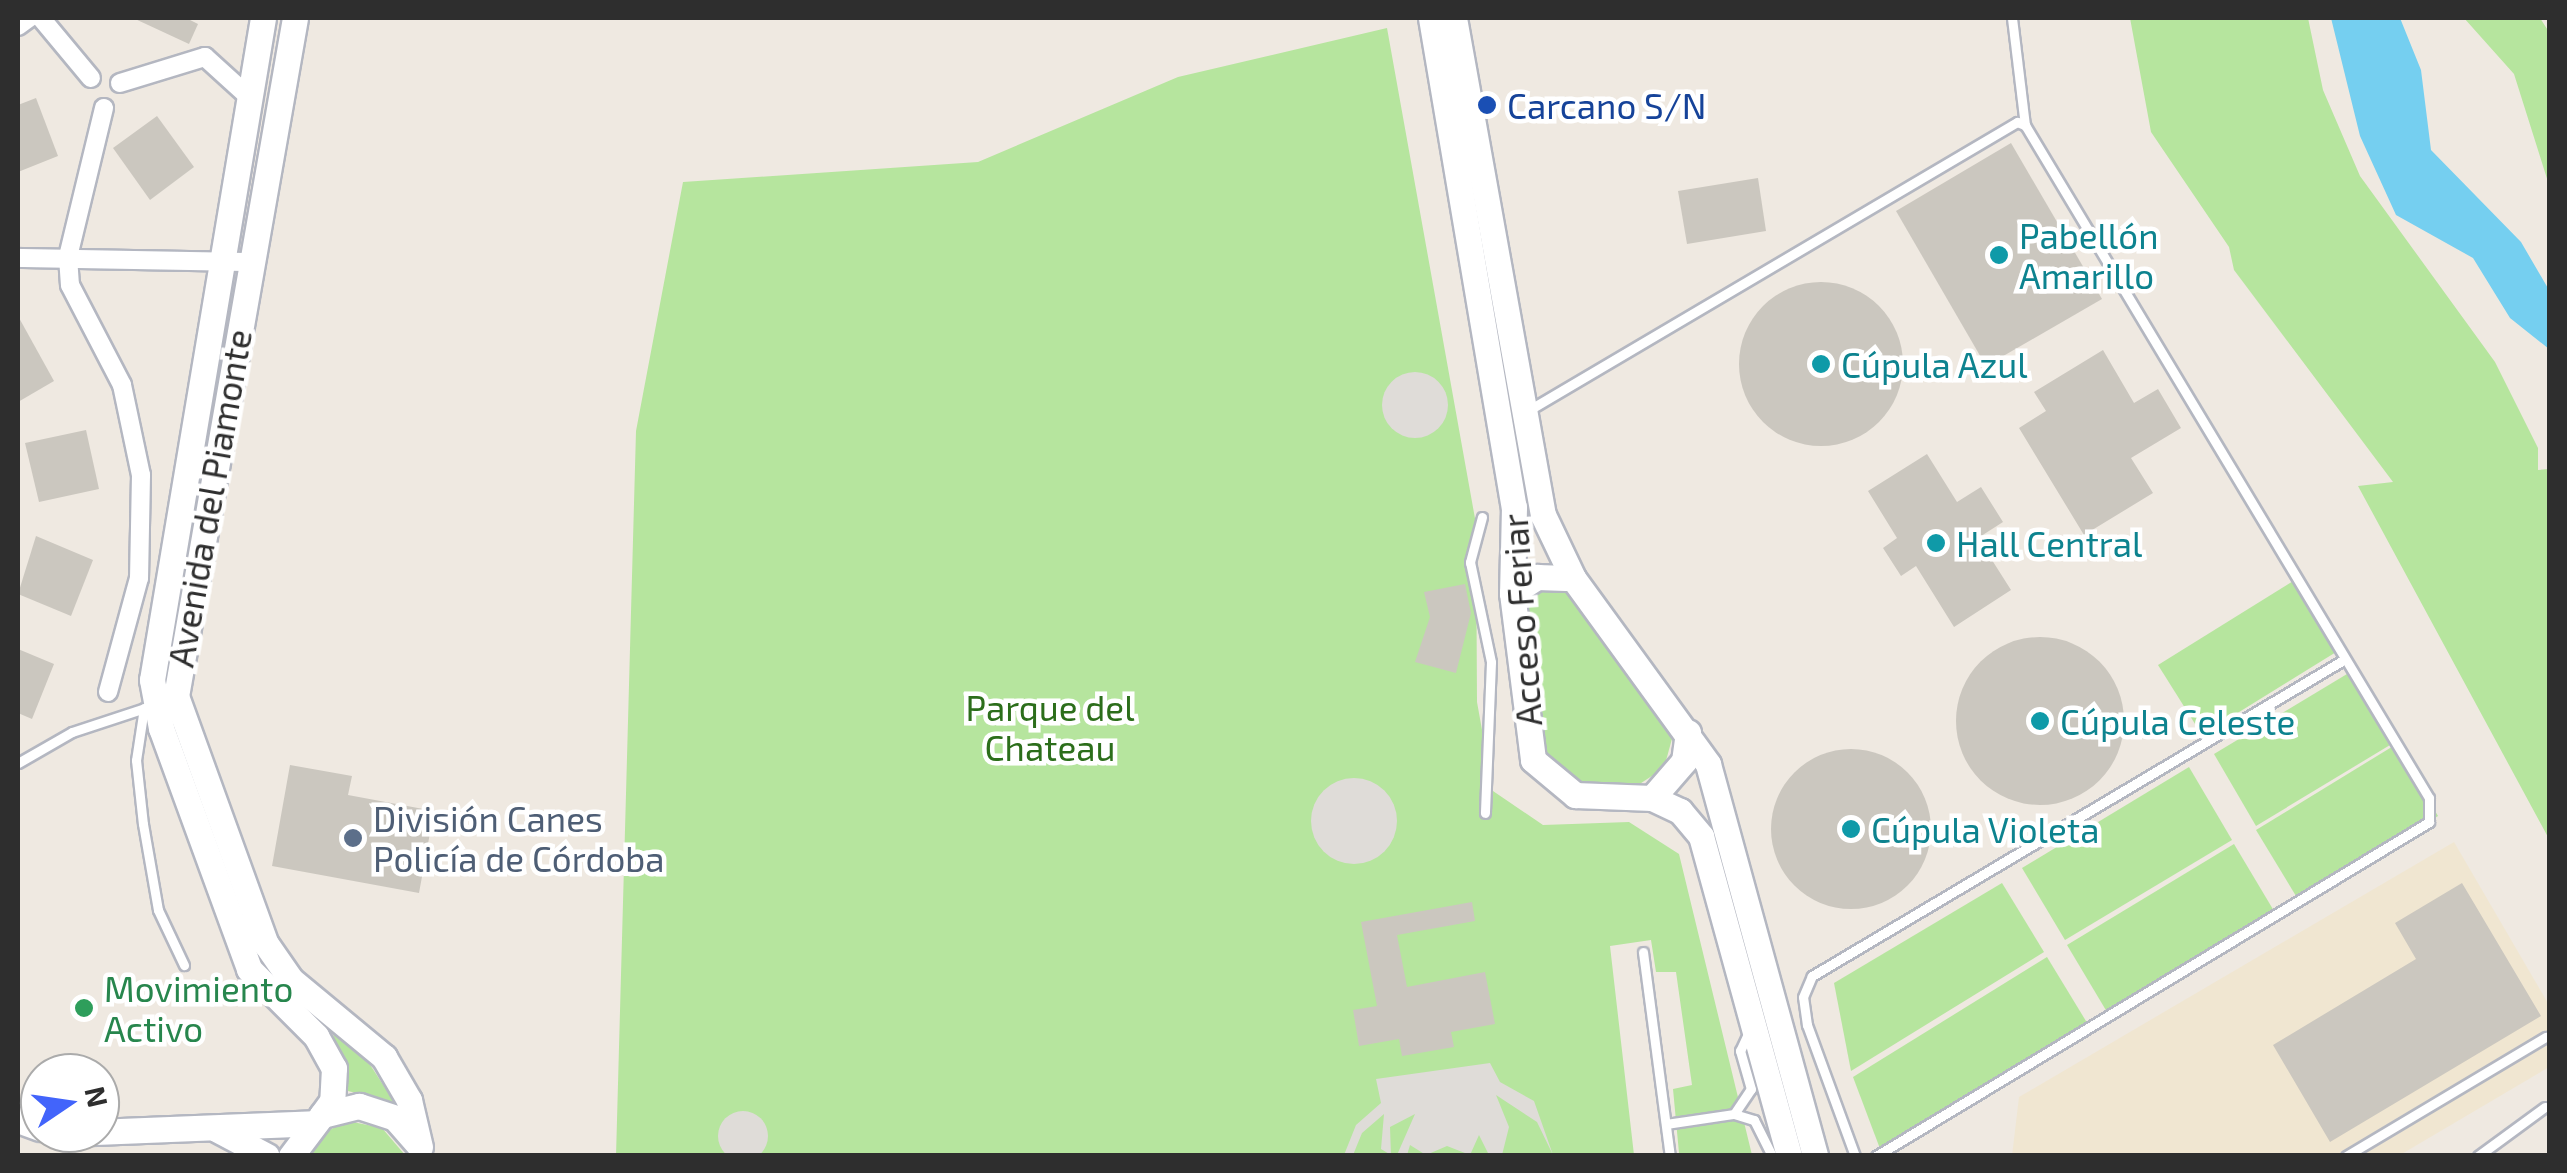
<!DOCTYPE html>
<html>
<head>
<meta charset="utf-8">
<style>
	body { margin:0 }
	#map { position:relative; width:2567px; height:1173px; overflow:hidden; background:#efe9e1; font-family:"Exo 2",sans-serif }
	div>[style] { position:absolute }
	.education>* { inset:0; background:#f0e6d1 }
	.green>* { inset:0; background:#b6e59e }
	.plaza>* { inset:0; background:#dfdcd8 }
	.round { border-radius:50% }
	.water>* { inset:0; background:#75cff0 }
	.building>* { inset:0; background:#cbc7bf }
	.roads { filter:drop-shadow(2px 0 #b4b7c1) drop-shadow(-2px 0 #b4b7c1) drop-shadow(0 2px #b4b7c1) drop-shadow(0 -2px #b4b7c1) }
	.lane>* { height:9px; margin:-4.5px; padding:0 4.5px; transform-origin:4.5px; border-radius:4.5px; background:#fff }
	.street>* { height:18px; margin:-9px; padding:0 9px; transform-origin:9px; border-radius:9px; background:#fff }
	.secondary>* { height:25px; margin:-12.5px; padding:0 12.5px; transform-origin:12.5px; border-radius:12.5px; background:#fff }
	.dots>* { width:28px; height:28px; translate:-50% -50%; box-sizing:border-box; border:5px solid #fff; border-radius:50% }
	span { translate:-50% -50%; white-space:nowrap; text-align:center; line-height:1.15; -webkit-text-stroke:9px #fff; paint-order:stroke }
	.transit-label { font-size:35px; color:#164399 }
	.left { translate:0 -50%; text-align:left }
	.culture-label { font-size:35px; color:#0d838f }
	.street-label { font-size:35px; color:#2e2e2e }
	.park-label { font-size:35px; color:#2c6e1b }
	.service-label { font-size:35px; color:#4e5e75 }
	.leisure-label { font-size:35px; color:#27864d }
	.frame { position:absolute; inset:0; border:20px solid #2e2e2e; pointer-events:none }
	.north { position:absolute; left:20px; top:1053px; width:100px; height:100px; box-sizing:border-box; background:#fff; border:2px solid #ababab; border-radius:50%; rotate:77deg; font-size:28px; font-weight:700; line-height:40px; text-align:center; color:#2e2e2e }
	.north::after { content:''; display:block; margin:auto; width:35px; height:45px; background:#4264fb; clip-path:polygon(50% 0,100% 100%,50% 72%,0 100%) }
</style>
</head>
<body>
<div id="map">
	<div class="education">
		<div style="clip-path:polygon(2454px 842px,2549px 1005px,2549px 1067px,2400px 1155px,2012px 1156px,2019px 1097px)"></div>
	</div>
	<div class="green">
		<div style="clip-path:polygon(2130px 18px,2308px 18px,2323px 90px,2360px 176px,2495px 362px,2538px 448px,2538px 470px,2549px 469px,2549px 839px,2358px 486px,2393px 482px,2234px 270px,2229px 247px,2151px 132px)"></div>
		<div style="clip-path:polygon(2464px 18px,2540px 18px,2549px 32px,2549px 185px,2514px 74px)"></div>
		<div style="clip-path:polygon(1387px 28px,1476px 524px,1477px 702px,1493px 791px,1543px 825px,1629px 822px,1679px 854px,1752px 1155px,1679px 1153px,1673px 1089px,1692px 1085px,1676px 972px,1656px 972px,1651px 940px,1610px 946px,1634px 1155px,616px 1156px,636px 431px,683px 182px,978px 162px,1178px 77px)"></div>
		<div style="clip-path:polygon(2298px 578px,2341px 649px,2202px 735px,2158px 665px)"></div>
		<div style="clip-path:polygon(1549px 585px,1566px 589px,1673px 735px,1664px 768px,1629px 791px,1578px 788px,1543px 758px,1523px 617px,1536px 590px)"></div>
		<div style="clip-path:polygon(2352px 671px,2395px 742px,2256px 826px,2214px 754px)"></div>
		<div style="clip-path:polygon(2395px 745px,2438px 816px,2299px 901px,2256px 830px)"></div>
		<div style="clip-path:polygon(2189px 767px,2232px 840px,2065px 940px,2022px 868px)"></div>
		<div style="clip-path:polygon(2234px 844px,2277px 916px,2110px 1017px,2067px 945px)"></div>
		<div style="clip-path:polygon(2002px 883px,2044px 952px,1851px 1071px,1834px 983px)"></div>
		<div style="clip-path:polygon(2047px 957px,2089px 1026px,1882px 1154px,1853px 1077px)"></div>
		<div style="clip-path:polygon(329px 1019px,365px 1057px,395px 1103px,348px 1091px)"></div>
		<div style="clip-path:polygon(348px 1121px,382px 1128px,405px 1155px,305px 1156px,317px 1136px)"></div>
	</div>
	<div class="plaza">
		<div class="round" style="left:1382px;top:372px;width:66px;height:66px"></div>
		<div class="round" style="left:1311px;top:778px;width:86px;height:86px"></div>
		<div style="clip-path:polygon(1490px 1063px,1500px 1082px,1534px 1101px,1553px 1155px,1537px 1122px,1496px 1095px,1509px 1127px,1502px 1155px,1489px 1155px,1479px 1135px,1470px 1155px,1447px 1146px,1426px 1155px,1410px 1145px,1407px 1155px,1397px 1155px,1415px 1114px,1390px 1127px,1391px 1155px,1381px 1149px,1384px 1114px,1362px 1133px,1353px 1155px,1344px 1155px,1356px 1125px,1381px 1103px,1376px 1079px)"></div>
		<div class="round" style="left:718px;top:1111px;width:50px;height:50px"></div>
	</div>
	<div class="water">
		<div style="clip-path:polygon(2331px 18px,2400px 18px,2421px 70px,2431px 150px,2521px 242px,2549px 290px,2549px 349px,2510px 318px,2473px 258px,2396px 215px,2360px 136px)"></div>
	</div>
	<div class="building">
		<div style="clip-path:polygon(133px 18px,186px 18px,198px 24px,189px 44px)"></div>
		<div style="clip-path:polygon(36px 98px,58px 156px,18px 172px,18px 105px)"></div>
		<div style="clip-path:polygon(157px 116px,194px 167px,150px 200px,113px 148px)"></div>
		<div style="clip-path:polygon(2011px 143px,2102px 299px,1986px 366px,1896px 211px)"></div>
		<div style="clip-path:polygon(1758px 178px,1766px 231px,1687px 244px,1678px 191px)"></div>
		<div class="round" style="left:1739px;top:282px;width:164px;height:164px"></div>
		<div style="clip-path:polygon(18px 316px,54px 381px,18px 402px)"></div>
		<div style="clip-path:polygon(2103px 350px,2134px 403px,2158px 389px,2181px 428px,2131px 458px,2153px 493px,2084px 535px,2019px 428px,2046px 411px,2034px 392px)"></div>
		<div style="clip-path:polygon(86px 430px,99px 489px,39px 502px,25px 443px)"></div>
		<div style="clip-path:polygon(1927px 454px,1957px 502px,1981px 487px,2003px 522px,1978px 538px,2011px 590px,1954px 627px,1916px 566px,1901px 576px,1883px 548px,1897px 538px,1868px 491px)"></div>
		<div style="clip-path:polygon(36px 536px,93px 560px,71px 616px,18px 594px)"></div>
		<div style="clip-path:polygon(1465px 584px,1471px 613px,1456px 673px,1415px 662px,1430px 617px,1424px 592px)"></div>
		<div class="round" style="left:1956px;top:637px;width:168px;height:168px"></div>
		<div style="clip-path:polygon(18px 649px,54px 664px,32px 719px,18px 713px)"></div>
		<div class="round" style="left:1771px;top:749px;width:160px;height:160px"></div>
		<div style="clip-path:polygon(290px 765px,352px 776px,348px 795px,434px 811px,419px 893px,272px 866px)"></div>
		<div style="clip-path:polygon(2462px 883px,2541px 1016px,2330px 1142px,2273px 1045px,2416px 959px,2395px 923px)"></div>
		<div style="clip-path:polygon(1472px 902px,1475px 921px,1397px 935px,1407px 987px,1485px 972px,1495px 1024px,1451px 1032px,1454px 1047px,1402px 1056px,1399px 1039px,1359px 1046px,1353px 1010px,1377px 1006px,1361px 922px)"></div>
	</div>
	<div class="roads">
		<div class="lane">
			<div style="left:2012px;top:18px;width:108px;rotate:83.1deg"></div>
			<div style="left:1529px;top:410px;width:567px;rotate:-30.55deg"></div>
			<div style="left:2017px;top:122px;width:9px;rotate:21deg"></div>
			<div style="left:2025px;top:125px;width:785px;rotate:59.02deg"></div>
			<div style="left:2429px;top:798px;width:24px;rotate:90deg"></div>
			<div style="left:2429px;top:822px;width:646px;rotate:148.87deg"></div>
			<div style="left:1482px;top:517px;width:47px;rotate:104.9deg"></div>
			<div style="left:1470px;top:562px;width:102px;rotate:78.1deg"></div>
			<div style="left:1491px;top:662px;width:151px;rotate:92.3deg"></div>
			<div style="left:144px;top:708px;width:53px;rotate:98.7deg"></div>
			<div style="left:136px;top:760px;width:64px;rotate:83.8deg"></div>
			<div style="left:143px;top:824px;width:87px;rotate:80.1deg"></div>
			<div style="left:158px;top:910px;width:61px;rotate:64.7deg"></div>
			<div style="left:18px;top:763px;width:62px;rotate:-29.9deg"></div>
			<div style="left:72px;top:732px;width:80px;rotate:-18.2deg"></div>
			<div style="left:1643px;top:952px;width:206px;rotate:82.5deg"></div>
			<div style="left:1734px;top:1114px;width:30px;rotate:-56deg"></div>
			<div style="left:1751px;top:1089px;width:40px;rotate:-106deg"></div>
			<div style="left:1740px;top:1051px;width:21px;rotate:-65deg"></div>
			<div style="left:1666px;top:1124px;width:69px;rotate:-8.4deg"></div>
			<div style="left:1734px;top:1114px;width:21px;rotate:17deg"></div>
			<div style="left:1754px;top:1120px;width:40px;rotate:63.4deg"></div>
			<div style="left:1855px;top:1156px;width:140px;rotate:-110.1deg"></div>
			<div style="left:1807px;top:1025px;width:28px;rotate:-98deg"></div>
			<div style="left:1803px;top:997px;width:23px;rotate:-67deg"></div>
			<div style="left:1812px;top:976px;width:620px;rotate:-30.74deg"></div>
			<div style="left:2346px;top:1156px;width:233px;rotate:-30.8deg"></div>
			<div style="left:2478px;top:1156px;width:83px;rotate:-36.2deg"></div>
		</div>
		<div class="street">
			<div style="left:41px;top:18px;width:78px;rotate:50.2deg"></div>
			<div style="left:18px;top:26px;width:14px;rotate:-36deg"></div>
			<div style="left:120px;top:83px;width:89px;rotate:-17deg"></div>
			<div style="left:205px;top:57px;width:58px;rotate:42.2deg"></div>
			<div style="left:104px;top:108px;width:153px;rotate:103.6deg"></div>
			<div style="left:68px;top:257px;width:28px;rotate:86deg"></div>
			<div style="left:70px;top:285px;width:113px;rotate:62.5deg"></div>
			<div style="left:122px;top:385px;width:92px;rotate:78.1deg"></div>
			<div style="left:141px;top:475px;width:103px;rotate:91.1deg"></div>
			<div style="left:139px;top:578px;width:118px;rotate:105.2deg"></div>
			<div style="left:18px;top:258px;width:232px;rotate:1deg"></div>
		</div>
		<div class="secondary">
			<div style="left:263px;top:18px;width:671px;rotate:99.52deg"></div>
			<div style="left:152px;top:680px;width:49px;rotate:79.4deg"></div>
			<div style="left:161px;top:728px;width:257px;rotate:69.9deg"></div>
			<div style="left:249px;top:969px;width:95px;rotate:45deg"></div>
			<div style="left:316px;top:1036px;width:37px;rotate:61deg"></div>
			<div style="left:334px;top:1068px;width:33px;rotate:93deg"></div>
			<div style="left:332px;top:1101px;width:17px;rotate:126deg"></div>
			<div style="left:295px;top:18px;width:688px;rotate:99.95deg"></div>
			<div style="left:176px;top:696px;width:264px;rotate:70.1deg"></div>
			<div style="left:266px;top:944px;width:44px;rotate:55.2deg"></div>
			<div style="left:291px;top:980px;width:121px;rotate:39.6deg"></div>
			<div style="left:384px;top:1057px;width:50px;rotate:59.8deg"></div>
			<div style="left:409px;top:1100px;width:48px;rotate:76.8deg"></div>
			<div style="left:1431px;top:18px;width:496px;rotate:80.4deg"></div>
			<div style="left:1514px;top:507px;width:86px;rotate:91.3deg"></div>
			<div style="left:1512px;top:593px;width:168px;rotate:82.8deg"></div>
			<div style="left:1533px;top:760px;width:55px;rotate:39.8deg"></div>
			<div style="left:1575px;top:795px;width:77px;rotate:2.2deg"></div>
			<div style="left:1652px;top:798px;width:31px;rotate:25deg"></div>
			<div style="left:1680px;top:811px;width:33px;rotate:50deg"></div>
			<div style="left:1701px;top:836px;width:332px;rotate:74.6deg"></div>
			<div style="left:1454px;top:18px;width:505px;rotate:79.85deg"></div>
			<div style="left:1543px;top:515px;width:70px;rotate:64.5deg"></div>
			<div style="left:1573px;top:578px;width:230px;rotate:54deg"></div>
			<div style="left:1708px;top:764px;width:406px;rotate:74.7deg"></div>
			<div style="left:1512px;top:593px;width:30px;rotate:-33deg"></div>
			<div style="left:1537px;top:577px;width:36px;rotate:2deg"></div>
			<div style="left:1652px;top:798px;width:49px;rotate:-49.1deg"></div>
			<div style="left:1684px;top:761px;width:29px;rotate:-82deg"></div>
			<div style="left:18px;top:1120px;width:23px;rotate:20deg"></div>
			<div style="left:218px;top:1130px;width:55px;rotate:28deg"></div>
			<div style="left:70px;top:1133px;width:244px;rotate:-2.3deg"></div>
			<div style="left:291px;top:1156px;width:51px;rotate:-52.9deg"></div>
			<div style="left:322px;top:1115px;width:38px;rotate:-14deg"></div>
			<div style="left:359px;top:1106px;width:38px;rotate:18deg"></div>
			<div style="left:395px;top:1118px;width:37px;rotate:49deg"></div>
		</div>
	</div>
	<div class="dots">
		<div style="left:1487px;top:105px;background:#1a4fb4"></div>
		<div style="left:1999px;top:255px;background:#0f9aa8"></div>
		<div style="left:1821px;top:364px;background:#0f9aa8"></div>
		<div style="left:1936px;top:543px;background:#0f9aa8"></div>
		<div style="left:2040px;top:721px;background:#0f9aa8"></div>
		<div style="left:1851px;top:829px;background:#0f9aa8"></div>
		<div style="left:353px;top:838px;background:#5c6f8a"></div>
		<div style="left:84px;top:1008px;background:#2e9e5b"></div>
	</div>
	<div class="transit-label">
		<span class="left" style="left:1507px;top:105px">Carcano S/N</span>
	</div>
	<div class="culture-label">
		<span class="left" style="left:2019px;top:255px">Pabellón<br>Amarillo</span>
		<span class="left" style="left:1841px;top:364px">Cúpula Azul</span>
		<span class="left" style="left:1956px;top:543px">Hall Central</span>
		<span class="left" style="left:2060px;top:721px">Cúpula Celeste</span>
		<span class="left" style="left:1871px;top:829px">Cúpula Violeta</span>
	</div>
	<div class="street-label">
		<span style="left:209px;top:498px;rotate:-80deg">Avenida del Piamonte</span>
		<span style="left:1521px;top:620px;rotate:-94deg">Acceso Feriar</span>
	</div>
	<div class="park-label">
		<span style="left:1050px;top:727px">Parque del<br>Chateau</span>
	</div>
	<div class="service-label">
		<span class="left" style="left:373px;top:838px">División Canes<br>Policía de Córdoba</span>
	</div>
	<div class="leisure-label">
		<span class="left" style="left:104px;top:1008px">Movimiento<br>Activo</span>
	</div>
	<div class="frame"></div>
	<div class="north">N</div>
</div>
</body>
</html>
